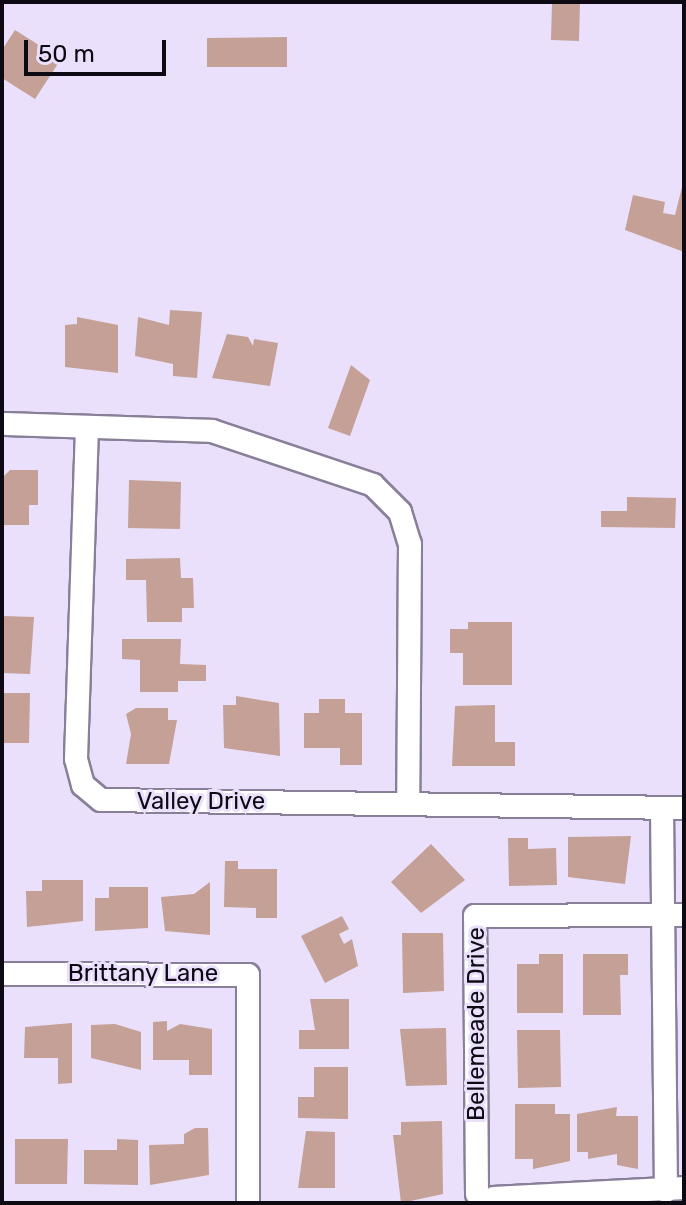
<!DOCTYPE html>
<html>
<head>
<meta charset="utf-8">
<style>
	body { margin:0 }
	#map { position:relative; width:686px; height:1205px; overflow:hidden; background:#eae0fc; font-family:Rubik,sans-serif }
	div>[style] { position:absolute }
	.building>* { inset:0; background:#c4a096 }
	.roads { filter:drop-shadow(2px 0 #897f99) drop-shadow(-2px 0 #897f99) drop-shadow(0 2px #897f99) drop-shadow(0 -2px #897f99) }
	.minor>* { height:22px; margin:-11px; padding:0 11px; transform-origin:11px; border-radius:11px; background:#fff }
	span { translate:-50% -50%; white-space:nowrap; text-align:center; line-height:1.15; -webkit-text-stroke:6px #eae0fc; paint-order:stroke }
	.street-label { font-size:24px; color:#0d0a13 }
	.frame { position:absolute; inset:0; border:4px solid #0d0a13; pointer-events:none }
	.scale { position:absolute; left:24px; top:40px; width:142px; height:36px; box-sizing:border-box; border:4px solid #0d0a13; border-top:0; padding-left:10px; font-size:24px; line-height:28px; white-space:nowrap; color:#0d0a13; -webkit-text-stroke:6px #eae0fc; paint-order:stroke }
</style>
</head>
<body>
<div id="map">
	<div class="building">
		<div style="clip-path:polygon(552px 2px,580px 2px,579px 41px,551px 40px)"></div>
		<div style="clip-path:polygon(15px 30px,61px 59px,35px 99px,2px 78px,2px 50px)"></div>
		<div style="clip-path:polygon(287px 37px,287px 67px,207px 67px,207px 38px)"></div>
		<div style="clip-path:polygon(684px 179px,684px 252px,625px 230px,633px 195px,665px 202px,663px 213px,675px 215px)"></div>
		<div style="clip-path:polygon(170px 310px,202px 312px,197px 378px,173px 376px,173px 364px,135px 356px,138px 317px,169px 325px)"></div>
		<div style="clip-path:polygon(77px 317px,118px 325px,118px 373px,65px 367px,65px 325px,77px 324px)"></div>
		<div style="clip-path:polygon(227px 334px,248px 337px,253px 346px,254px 339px,278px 343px,270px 386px,212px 378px)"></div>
		<div style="clip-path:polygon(351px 365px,370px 380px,350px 436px,328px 428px)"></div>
		<div style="clip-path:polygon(10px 470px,38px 470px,38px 505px,29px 505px,29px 525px,2px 525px,2px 478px)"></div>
		<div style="clip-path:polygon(129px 480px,181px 482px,180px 529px,128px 528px)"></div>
		<div style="clip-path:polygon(627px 497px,676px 498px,675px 528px,601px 527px,601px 511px,627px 511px)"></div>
		<div style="clip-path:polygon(180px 558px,181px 578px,193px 578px,194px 608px,182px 608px,182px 622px,147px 622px,146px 580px,126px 580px,126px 559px)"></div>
		<div style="clip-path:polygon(2px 616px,34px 617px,30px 674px,2px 673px)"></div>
		<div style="clip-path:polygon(468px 622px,512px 622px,512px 685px,463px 685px,463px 653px,450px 653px,450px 629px,468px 629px)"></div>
		<div style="clip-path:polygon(122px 639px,181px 639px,180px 664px,206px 665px,206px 681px,178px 681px,178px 692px,140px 692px,140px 660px,122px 659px)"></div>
		<div style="clip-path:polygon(2px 693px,30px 693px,29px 743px,2px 743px)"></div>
		<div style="clip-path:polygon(236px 696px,279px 703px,280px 756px,224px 748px,223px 705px,236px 705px)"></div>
		<div style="clip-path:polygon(319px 699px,345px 699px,345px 713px,362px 713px,362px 765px,340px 765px,340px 748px,304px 748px,304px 713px,319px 713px)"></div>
		<div style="clip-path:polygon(495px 705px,495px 742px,515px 742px,515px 766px,452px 766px,455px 706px)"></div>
		<div style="clip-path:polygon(136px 708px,168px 708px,168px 720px,177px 720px,169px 764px,126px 764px,131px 734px,126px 714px)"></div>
		<div style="clip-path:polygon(631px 836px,625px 884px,568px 877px,568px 837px)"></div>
		<div style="clip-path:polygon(508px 838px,528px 838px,528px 849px,556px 848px,557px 885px,509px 886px)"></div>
		<div style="clip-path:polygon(431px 844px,465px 880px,421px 913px,391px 882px)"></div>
		<div style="clip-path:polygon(225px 861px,238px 861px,238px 869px,277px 869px,277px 918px,256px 918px,256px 908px,224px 907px)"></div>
		<div style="clip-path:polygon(42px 880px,83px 880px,83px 921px,27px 927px,26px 891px,42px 891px)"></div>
		<div style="clip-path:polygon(210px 882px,210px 935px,165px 931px,161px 897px,194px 894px)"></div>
		<div style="clip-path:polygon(109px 887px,148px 887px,148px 928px,95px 931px,95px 898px,109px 898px)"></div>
		<div style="clip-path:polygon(342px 916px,349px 929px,339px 934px,344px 944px,352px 939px,358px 966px,325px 983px,301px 936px)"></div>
		<div style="clip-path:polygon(402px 933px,443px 933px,444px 991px,403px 993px)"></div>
		<div style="clip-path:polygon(539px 954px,563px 954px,563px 1013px,517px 1013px,517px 964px,539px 964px)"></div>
		<div style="clip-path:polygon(583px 954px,628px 954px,628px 975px,620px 975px,621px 1015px,583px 1015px)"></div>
		<div style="clip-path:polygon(310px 999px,349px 999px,349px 1049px,299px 1049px,299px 1030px,315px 1030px)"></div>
		<div style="clip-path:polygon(167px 1021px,167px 1031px,180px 1024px,212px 1029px,212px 1075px,189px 1075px,189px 1060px,153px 1060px,153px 1022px)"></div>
		<div style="clip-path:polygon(72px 1023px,72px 1083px,58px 1084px,58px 1058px,24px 1058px,25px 1027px)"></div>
		<div style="clip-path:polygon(115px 1024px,141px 1032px,141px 1070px,91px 1058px,91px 1025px)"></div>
		<div style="clip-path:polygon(446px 1028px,447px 1085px,406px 1086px,400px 1029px)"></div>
		<div style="clip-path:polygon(517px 1030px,560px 1030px,561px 1087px,518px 1088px)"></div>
		<div style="clip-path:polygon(314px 1067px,348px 1067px,348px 1119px,298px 1118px,298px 1097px,314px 1097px)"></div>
		<div style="clip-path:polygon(515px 1104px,555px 1104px,555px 1114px,570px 1114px,570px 1161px,533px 1169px,533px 1159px,515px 1159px)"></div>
		<div style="clip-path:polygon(617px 1107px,616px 1116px,638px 1116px,638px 1169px,617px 1165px,617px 1154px,588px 1159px,588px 1152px,577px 1152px,577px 1114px)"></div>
		<div style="clip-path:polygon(442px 1121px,443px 1194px,401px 1203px,393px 1135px,401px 1135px,401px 1122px)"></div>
		<div style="clip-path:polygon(195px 1128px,208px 1128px,209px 1175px,150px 1185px,149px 1145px,184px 1144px,184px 1134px)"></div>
		<div style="clip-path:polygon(306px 1131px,335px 1132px,335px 1188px,298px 1188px)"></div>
		<div style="clip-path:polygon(15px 1139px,68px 1139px,67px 1184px,15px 1184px)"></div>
		<div style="clip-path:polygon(117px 1139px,138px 1140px,138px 1185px,84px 1184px,84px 1150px,117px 1150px)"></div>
	</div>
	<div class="roads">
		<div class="minor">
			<div style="left:2px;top:424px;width:210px;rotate:1.9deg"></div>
			<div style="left:212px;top:431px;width:170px;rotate:18.5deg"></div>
			<div style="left:373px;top:485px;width:38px;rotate:45deg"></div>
			<div style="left:400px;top:512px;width:34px;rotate:73deg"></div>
			<div style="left:410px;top:544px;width:257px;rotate:90.4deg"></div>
			<div style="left:87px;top:427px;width:332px;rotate:91.9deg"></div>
			<div style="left:76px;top:759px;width:27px;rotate:75deg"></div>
			<div style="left:83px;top:785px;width:23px;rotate:40deg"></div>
			<div style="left:101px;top:800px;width:583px;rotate:0.79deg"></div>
			<div style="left:662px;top:809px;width:382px;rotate:89.4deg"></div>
			<div style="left:2px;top:974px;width:246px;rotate:0.2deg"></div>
			<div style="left:248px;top:975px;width:228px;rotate:90deg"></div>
			<div style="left:477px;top:1194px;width:278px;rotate:-90.4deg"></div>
			<div style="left:475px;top:916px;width:209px;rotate:-0.3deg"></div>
			<div style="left:494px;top:1198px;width:190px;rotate:-3deg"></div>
		</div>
	</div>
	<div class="street-label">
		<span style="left:201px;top:802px">Valley Drive</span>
		<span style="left:143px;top:974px">Brittany Lane</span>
		<span style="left:477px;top:1024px;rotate:-90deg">Bellemeade Drive</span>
	</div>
	<div class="frame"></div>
	<div class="scale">50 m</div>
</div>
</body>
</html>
